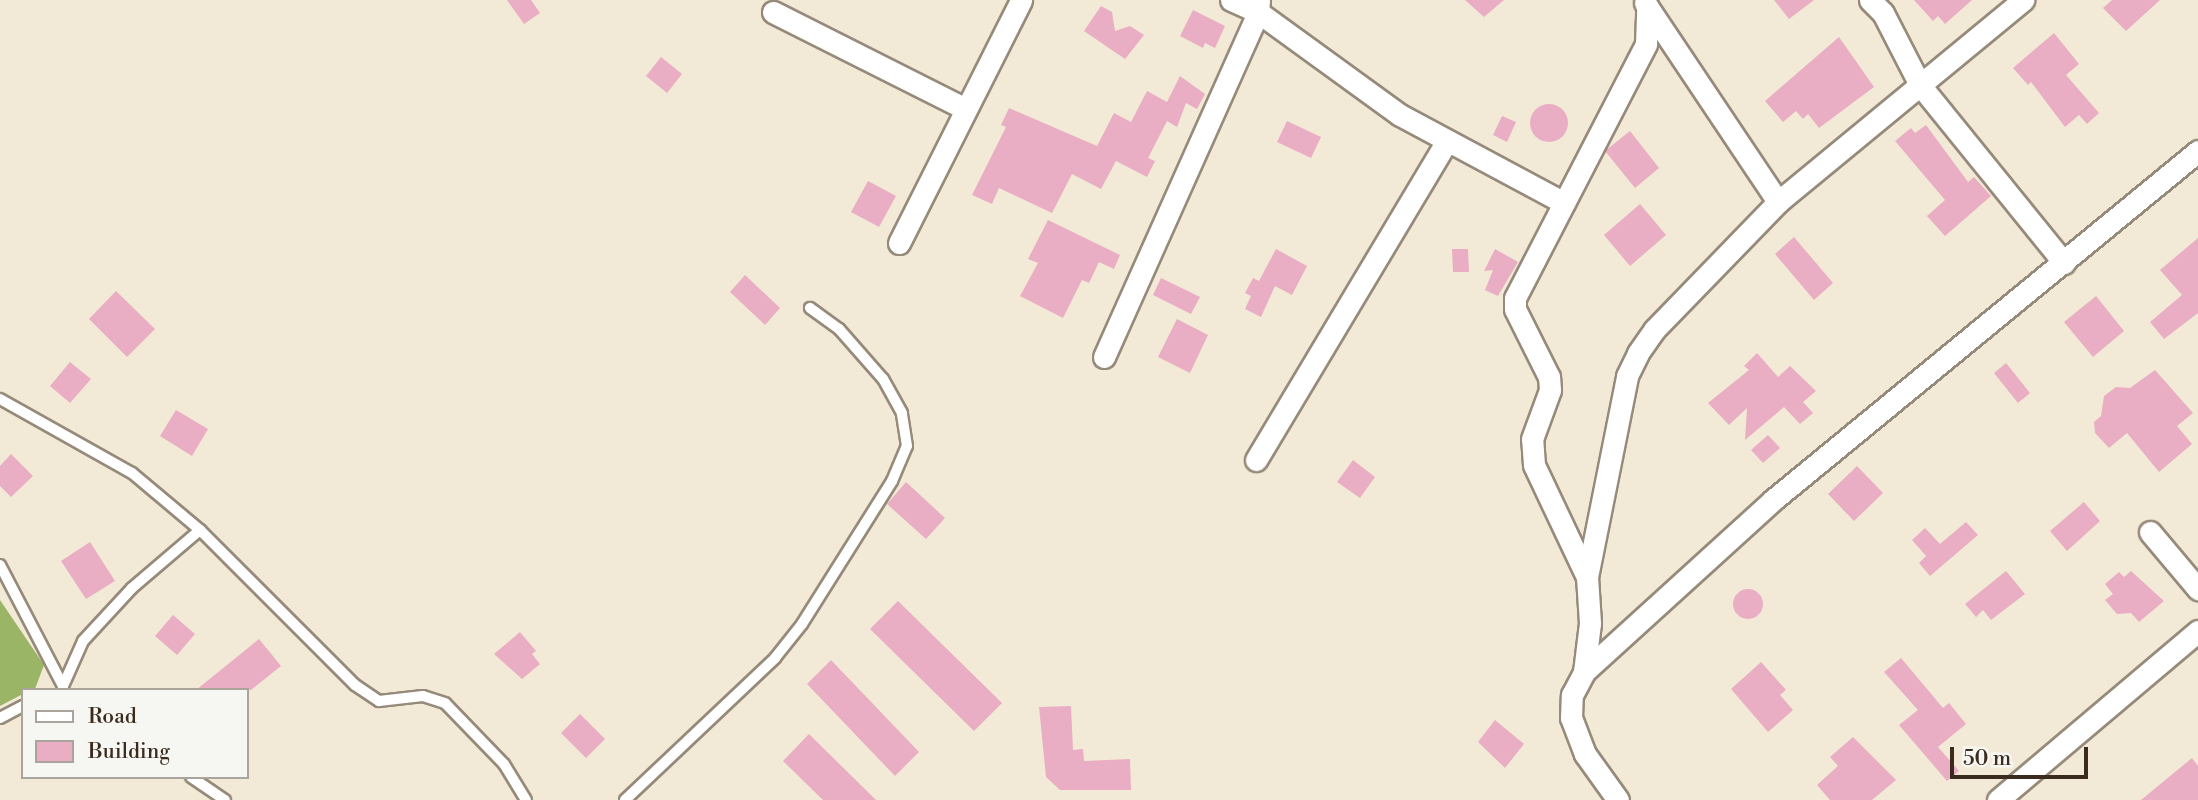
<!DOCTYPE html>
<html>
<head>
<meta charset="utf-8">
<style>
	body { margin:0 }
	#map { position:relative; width:2198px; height:800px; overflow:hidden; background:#f2ead7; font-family:"Libre Bodoni",serif }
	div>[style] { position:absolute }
	.forest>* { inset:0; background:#9bb566 }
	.building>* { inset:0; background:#e9aec3 }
	.round { border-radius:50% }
	.roads { filter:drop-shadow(2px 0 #968a7a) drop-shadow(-2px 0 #968a7a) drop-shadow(0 2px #968a7a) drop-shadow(0 -2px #968a7a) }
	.lane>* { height:10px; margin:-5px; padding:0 5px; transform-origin:5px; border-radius:5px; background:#fff }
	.street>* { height:21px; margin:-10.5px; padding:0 10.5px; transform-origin:10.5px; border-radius:10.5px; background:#fff }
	span { translate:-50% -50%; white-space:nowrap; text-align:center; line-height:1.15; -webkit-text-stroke:6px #f6f6f2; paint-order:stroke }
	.legend { position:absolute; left:21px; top:688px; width:228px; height:91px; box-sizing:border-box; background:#f6f6f2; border:2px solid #aba49d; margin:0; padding:9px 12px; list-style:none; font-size:21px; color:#3b2a1e }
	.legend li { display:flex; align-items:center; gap:14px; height:35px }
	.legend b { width:35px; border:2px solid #aba49d }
	.scale { position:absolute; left:1950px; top:747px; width:138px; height:32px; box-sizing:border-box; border:4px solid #3b2a1e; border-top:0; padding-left:9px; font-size:21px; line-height:24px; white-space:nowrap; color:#3b2a1e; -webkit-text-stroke:5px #f6f6f2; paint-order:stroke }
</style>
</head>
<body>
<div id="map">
	<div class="forest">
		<div style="clip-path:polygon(0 600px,44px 665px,35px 689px,23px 690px,23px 694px,0 706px)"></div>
	</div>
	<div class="building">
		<div style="clip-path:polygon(507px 0,531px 0,540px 13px,524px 24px)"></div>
		<div style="clip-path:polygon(1465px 0,1504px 0,1484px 17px)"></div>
		<div style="clip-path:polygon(1774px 0,1814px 0,1789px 19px)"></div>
		<div style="clip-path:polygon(1914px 0,1972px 0,1945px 24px,1938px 16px,1933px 21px)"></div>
		<div style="clip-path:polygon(2112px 0,2160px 0,2126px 31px,2103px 8px)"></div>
		<div style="clip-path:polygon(1101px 6px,1112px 12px,1115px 31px,1130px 26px,1144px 35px,1125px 59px,1084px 31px)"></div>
		<div style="clip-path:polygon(1193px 10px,1225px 26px,1215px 48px,1205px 43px,1203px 48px,1180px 36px)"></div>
		<div style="clip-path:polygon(2054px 33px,2079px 64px,2066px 75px,2099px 113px,2087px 124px,2079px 115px,2065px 127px,2031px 82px,2028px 85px,2013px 68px)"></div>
		<div style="clip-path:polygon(1839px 37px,1874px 87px,1819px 128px,1808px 114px,1803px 119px,1796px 111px,1783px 122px,1765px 101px)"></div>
		<div style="clip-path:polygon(661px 57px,682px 74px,667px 93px,646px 76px)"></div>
		<div style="clip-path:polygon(1180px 76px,1205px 94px,1197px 109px,1186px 103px,1177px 127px,1167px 121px,1148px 158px,1155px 161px,1147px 177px,1116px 161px,1101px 189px,1072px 174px,1052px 213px,999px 188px,992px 204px,972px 195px,1006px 127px,1001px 125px,1009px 108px,1097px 146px,1114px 113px,1131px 122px,1147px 91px,1167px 102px)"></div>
		<div class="round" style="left:1530px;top:104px;width:38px;height:38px"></div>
		<div style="clip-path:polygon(1502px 116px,1516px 122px,1507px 142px,1493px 135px)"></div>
		<div style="clip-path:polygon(1287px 121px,1321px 137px,1311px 158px,1277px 142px)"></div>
		<div style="clip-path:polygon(1926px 125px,1968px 182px,1974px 177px,1991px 196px,1945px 236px,1927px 216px,1945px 200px,1895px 141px,1911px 128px,1915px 133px)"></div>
		<div style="clip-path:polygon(1630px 131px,1659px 168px,1635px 188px,1605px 151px)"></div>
		<div style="clip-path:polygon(868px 181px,896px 196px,879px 227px,851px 212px)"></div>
		<div style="clip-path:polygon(1640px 204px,1666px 235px,1630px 266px,1604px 235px)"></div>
		<div style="clip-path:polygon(1048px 220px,1120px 255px,1114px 269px,1099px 262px,1089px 283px,1082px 280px,1063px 318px,1020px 296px,1038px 263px,1028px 259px)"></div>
		<div style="clip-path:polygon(1794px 237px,1833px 283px,1814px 300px,1775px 254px)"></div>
		<div style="clip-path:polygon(2198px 238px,2198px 313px,2164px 339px,2150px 322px,2182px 295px,2160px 270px)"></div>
		<div style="clip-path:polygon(1276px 249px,1307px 266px,1292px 295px,1275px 286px,1261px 317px,1245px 309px,1251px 296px,1245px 293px,1253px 278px,1259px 281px)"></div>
		<div style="clip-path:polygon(1452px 249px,1468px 249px,1469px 272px,1453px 272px)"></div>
		<div style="clip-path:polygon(1495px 249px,1518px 262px,1498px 296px,1485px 290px,1493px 270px,1484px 271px)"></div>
		<div style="clip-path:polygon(745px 275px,780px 308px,765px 325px,730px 292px)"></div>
		<div style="clip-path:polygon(1161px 278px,1200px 297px,1191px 314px,1153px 295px)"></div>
		<div style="clip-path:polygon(116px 291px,155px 329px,127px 357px,89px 319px)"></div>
		<div style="clip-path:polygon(2096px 296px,2124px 331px,2093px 357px,2064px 322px)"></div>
		<div style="clip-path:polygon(1177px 319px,1208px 335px,1190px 373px,1158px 357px)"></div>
		<div style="clip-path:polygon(1757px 353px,1778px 377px,1790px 366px,1816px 391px,1803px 402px,1813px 413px,1800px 424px,1784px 407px,1745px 440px,1747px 408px,1729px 425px,1708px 403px,1749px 370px,1744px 366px)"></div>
		<div style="clip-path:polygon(70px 362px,91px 379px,70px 403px,50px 386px)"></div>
		<div style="clip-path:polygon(2006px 363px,2030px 393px,2018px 403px,1994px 373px)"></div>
		<div style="clip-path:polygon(2155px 370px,2193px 413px,2177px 426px,2192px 444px,2159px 472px,2127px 433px,2109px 448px,2095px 433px,2094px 422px,2101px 416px,2104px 396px,2116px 387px,2130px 388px)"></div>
		<div style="clip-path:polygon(176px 410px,208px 429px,192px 456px,160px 436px)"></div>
		<div style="clip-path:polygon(1768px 435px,1780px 448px,1763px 463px,1751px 450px)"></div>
		<div style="clip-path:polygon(11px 454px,33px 476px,11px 497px,0 486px,0 466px)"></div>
		<div style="clip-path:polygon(1353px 460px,1375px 477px,1360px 498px,1337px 482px)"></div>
		<div style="clip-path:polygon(1857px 466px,1883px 493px,1854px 521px,1828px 494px)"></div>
		<div style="clip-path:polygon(906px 482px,945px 518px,926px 539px,887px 504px)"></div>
		<div style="clip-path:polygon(2084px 502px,2100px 521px,2067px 551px,2050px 531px)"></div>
		<div style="clip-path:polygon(1966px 522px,1978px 535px,1930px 576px,1919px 563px,1926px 556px,1912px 540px,1925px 528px,1940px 544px)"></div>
		<div style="clip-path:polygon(90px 542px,115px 581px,86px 599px,61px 561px)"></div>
		<div style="clip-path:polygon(2006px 571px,2025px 594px,1991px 620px,1983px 610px,1976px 617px,1965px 604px)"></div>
		<div style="clip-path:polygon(2131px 571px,2164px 601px,2139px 622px,2131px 613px,2117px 614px,2105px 600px,2113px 594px,2105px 584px,2119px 572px,2124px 577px)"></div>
		<div class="round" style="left:1733px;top:589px;width:30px;height:30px"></div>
		<div style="clip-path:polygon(898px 601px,1002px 703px,974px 731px,870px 629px)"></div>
		<div style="clip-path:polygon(173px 615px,195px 634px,177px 655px,155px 636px)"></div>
		<div style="clip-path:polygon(520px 632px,536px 651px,532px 654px,540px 664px,522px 679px,494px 654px)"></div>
		<div style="clip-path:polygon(259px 639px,281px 666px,251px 690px,196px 690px)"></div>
		<div style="clip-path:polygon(1901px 658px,1943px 708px,1949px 703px,1966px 724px,1938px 747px,1959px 771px,1947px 781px,1899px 725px,1918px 710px,1884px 672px)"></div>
		<div style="clip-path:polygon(831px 660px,919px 752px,895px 776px,807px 684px)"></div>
		<div style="clip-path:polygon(1761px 662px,1786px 690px,1780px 695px,1793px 710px,1768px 732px,1731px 689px)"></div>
		<div style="clip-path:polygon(1071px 706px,1073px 750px,1083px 749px,1084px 761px,1130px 759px,1131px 790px,1060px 790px,1046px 777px,1039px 707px)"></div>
		<div style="clip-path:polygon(580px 714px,605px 739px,586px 758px,561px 733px)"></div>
		<div style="clip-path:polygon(1495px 720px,1524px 744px,1505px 768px,1478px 742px)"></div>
		<div style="clip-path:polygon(809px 734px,876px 800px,823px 800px,783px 761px)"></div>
		<div style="clip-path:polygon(1853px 737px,1896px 780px,1872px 800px,1830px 800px,1817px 785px,1838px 766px,1830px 757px)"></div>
		<div style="clip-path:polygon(2192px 758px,2198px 766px,2198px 800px,2141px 800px)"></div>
	</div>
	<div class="roads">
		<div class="lane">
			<div style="left:0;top:399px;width:151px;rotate:29.3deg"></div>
			<div style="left:132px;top:473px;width:89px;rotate:40deg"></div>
			<div style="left:200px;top:530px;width:219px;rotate:45deg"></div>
			<div style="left:355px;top:685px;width:29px;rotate:34deg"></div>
			<div style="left:379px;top:701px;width:44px;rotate:-6.5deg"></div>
			<div style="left:423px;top:696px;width:23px;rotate:18deg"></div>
			<div style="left:445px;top:703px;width:85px;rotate:46deg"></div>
			<div style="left:504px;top:764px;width:42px;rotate:58.6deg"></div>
			<div style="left:0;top:565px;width:136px;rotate:62.5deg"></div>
			<div style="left:63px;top:686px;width:49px;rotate:-66deg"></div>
			<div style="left:83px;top:641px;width:72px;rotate:-47.2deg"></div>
			<div style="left:132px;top:588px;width:89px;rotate:-40.5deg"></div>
			<div style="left:0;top:718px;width:26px;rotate:-28deg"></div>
			<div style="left:191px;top:777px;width:41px;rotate:34.1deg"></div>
			<div style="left:625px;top:800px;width:207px;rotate:-43.4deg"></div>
			<div style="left:775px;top:658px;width:43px;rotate:-51.5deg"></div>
			<div style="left:802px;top:624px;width:169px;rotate:-57.8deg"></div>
			<div style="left:892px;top:481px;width:38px;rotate:-67deg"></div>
			<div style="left:907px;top:446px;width:33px;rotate:-99deg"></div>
			<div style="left:902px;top:413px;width:39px;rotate:-119deg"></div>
			<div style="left:883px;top:379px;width:67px;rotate:-131.3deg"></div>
			<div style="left:839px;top:329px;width:36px;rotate:-144deg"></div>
		</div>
		<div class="street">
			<div style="left:1231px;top:0;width:30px;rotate:24deg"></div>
			<div style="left:1258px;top:12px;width:175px;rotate:36deg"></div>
			<div style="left:1400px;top:115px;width:186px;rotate:28.2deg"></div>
			<div style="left:1870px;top:0;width:18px;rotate:45deg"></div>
			<div style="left:1883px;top:13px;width:81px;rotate:62.8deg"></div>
			<div style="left:1920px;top:85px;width:229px;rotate:51deg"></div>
			<div style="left:1645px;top:3px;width:239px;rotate:56.2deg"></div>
			<div style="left:773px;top:12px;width:216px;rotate:26.7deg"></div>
			<div style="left:899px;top:243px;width:272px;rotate:-63.3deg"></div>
			<div style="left:1104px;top:357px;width:378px;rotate:-65.9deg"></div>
			<div style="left:1258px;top:12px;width:12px;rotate:-85deg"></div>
			<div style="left:1256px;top:460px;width:370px;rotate:-59.1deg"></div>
			<div style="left:2150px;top:532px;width:75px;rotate:49.9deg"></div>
			<div style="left:1587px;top:577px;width:124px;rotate:-115.3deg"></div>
			<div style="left:1534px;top:465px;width:26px;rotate:-94deg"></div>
			<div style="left:1532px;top:439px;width:52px;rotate:-69.8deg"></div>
			<div style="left:1550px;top:390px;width:13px;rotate:-94deg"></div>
			<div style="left:1549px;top:377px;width:76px;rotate:-116.6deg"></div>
			<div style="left:1515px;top:309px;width:11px;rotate:-90deg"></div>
			<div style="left:1515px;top:298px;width:286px;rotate:-62.7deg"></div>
			<div style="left:1646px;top:44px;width:38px;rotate:-88deg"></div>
			<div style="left:1584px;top:672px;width:49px;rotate:-83deg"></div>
			<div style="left:1590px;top:623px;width:46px;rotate:-93.7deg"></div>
			<div style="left:1587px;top:577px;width:205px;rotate:-78.7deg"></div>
			<div style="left:1627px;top:376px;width:25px;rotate:-64deg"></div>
			<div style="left:1638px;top:353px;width:29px;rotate:-55deg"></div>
			<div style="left:1655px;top:329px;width:177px;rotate:-45.9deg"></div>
			<div style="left:1778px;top:202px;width:318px;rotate:-39.5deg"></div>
			<div style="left:1618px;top:800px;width:57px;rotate:-125.7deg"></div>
			<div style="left:1585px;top:754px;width:39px;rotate:-111deg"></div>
			<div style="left:1571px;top:718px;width:23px;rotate:-88deg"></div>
			<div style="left:1572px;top:695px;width:26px;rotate:-62deg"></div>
			<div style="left:1584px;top:672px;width:256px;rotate:-42.3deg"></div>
			<div style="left:1773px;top:500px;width:550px;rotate:-39.39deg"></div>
			<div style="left:1998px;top:800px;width:262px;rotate:-40.2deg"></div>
		</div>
	</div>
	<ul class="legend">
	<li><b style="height:9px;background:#fff"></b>Road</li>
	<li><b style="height:19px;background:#e9aec3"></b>Building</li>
	</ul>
	<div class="scale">50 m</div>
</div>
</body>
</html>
